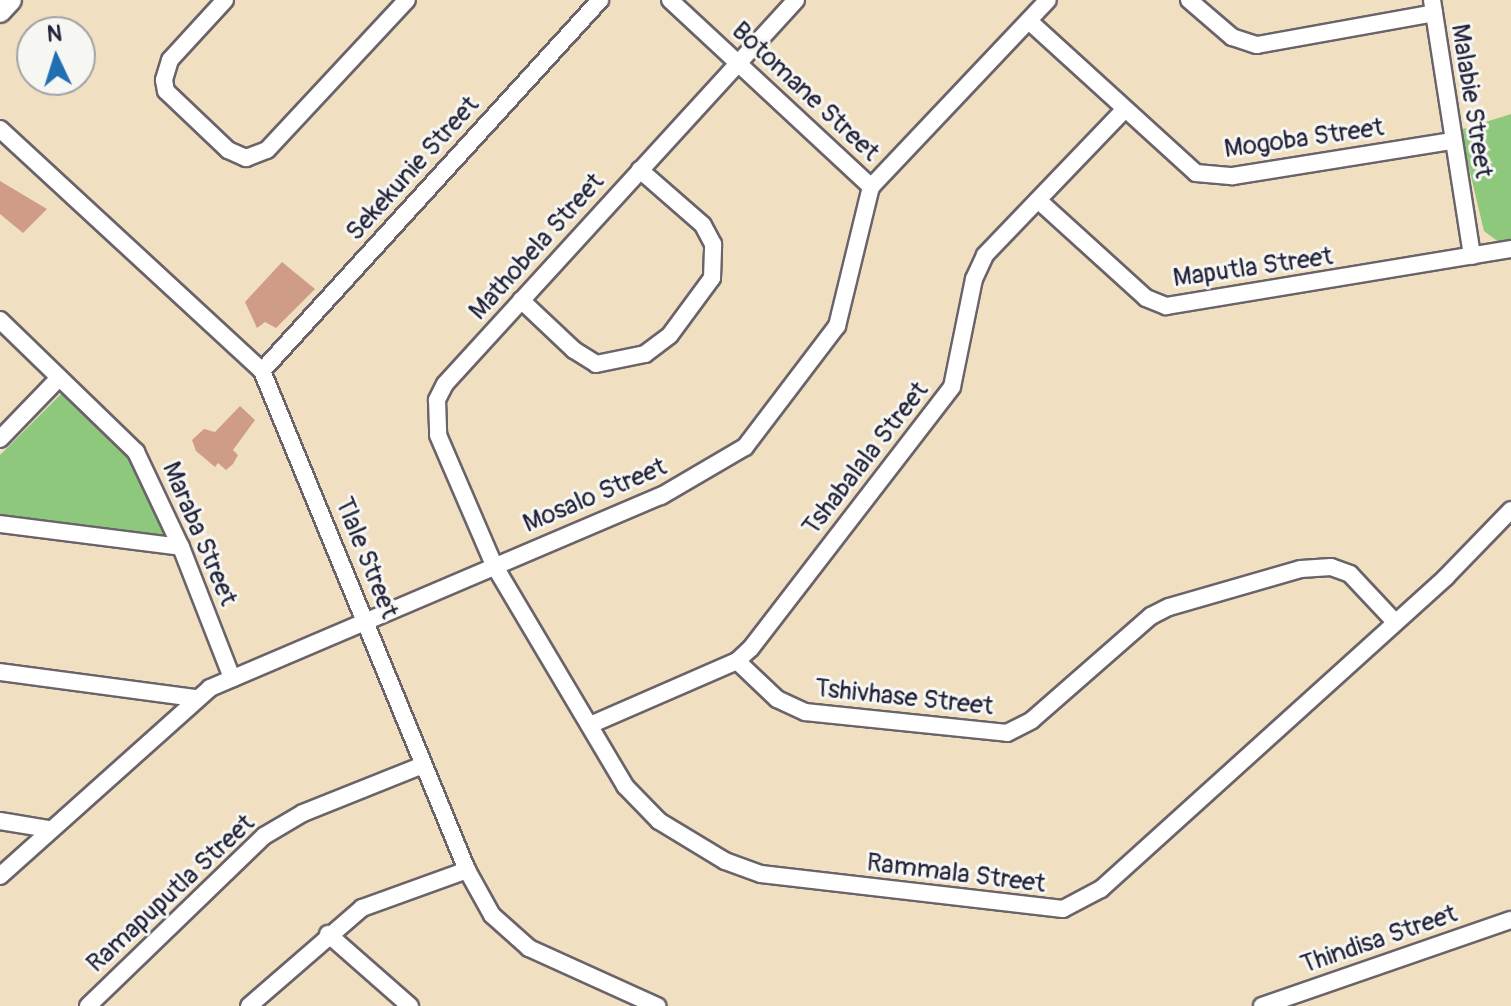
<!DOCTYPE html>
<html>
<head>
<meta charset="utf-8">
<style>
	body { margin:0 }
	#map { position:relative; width:1511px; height:1006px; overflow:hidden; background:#f1dfc1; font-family:Pangolin,sans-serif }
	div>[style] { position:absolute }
	.green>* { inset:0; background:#8dc87d }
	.building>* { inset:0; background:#cf9c87 }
	.roads { filter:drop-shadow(2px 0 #6a646a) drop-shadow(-2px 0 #6a646a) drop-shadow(0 2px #6a646a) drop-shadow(0 -2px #6a646a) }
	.minor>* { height:16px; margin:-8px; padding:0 8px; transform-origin:8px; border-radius:8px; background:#fff }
	.tertiary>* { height:20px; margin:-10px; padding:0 10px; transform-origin:10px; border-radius:10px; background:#fff }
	span { translate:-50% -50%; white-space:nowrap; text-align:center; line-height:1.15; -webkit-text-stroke:6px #f6f6f2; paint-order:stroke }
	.street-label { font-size:26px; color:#22223b }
	.north { position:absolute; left:16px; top:16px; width:80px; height:80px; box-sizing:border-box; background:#f6f6f2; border:2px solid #a1a1a9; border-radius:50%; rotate:356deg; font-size:22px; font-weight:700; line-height:32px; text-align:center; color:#22223b }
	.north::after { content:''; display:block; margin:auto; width:28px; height:36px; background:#1f6fb2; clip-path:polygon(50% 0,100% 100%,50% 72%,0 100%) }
</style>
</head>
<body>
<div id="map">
	<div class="green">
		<div style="clip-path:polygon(1511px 114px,1511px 244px,1500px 243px,1484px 231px,1460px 130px)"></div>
		<div style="clip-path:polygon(62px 393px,140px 465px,164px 536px,0 516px,0 455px)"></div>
	</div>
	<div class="building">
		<div style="clip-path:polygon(0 181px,47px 209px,23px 233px,0 214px)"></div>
		<div style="clip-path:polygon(282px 262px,315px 289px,276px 328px,265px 322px,257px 328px,245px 302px)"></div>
		<div style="clip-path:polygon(240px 406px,255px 420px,233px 450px,238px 455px,233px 464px,226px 470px,218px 463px,215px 467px,196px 451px,192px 440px,204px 429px,215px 432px)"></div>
	</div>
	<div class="roads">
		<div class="minor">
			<div style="left:225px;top:0;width:81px;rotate:132.5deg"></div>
			<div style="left:170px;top:60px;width:21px;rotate:107deg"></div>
			<div style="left:164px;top:80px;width:11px;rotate:80deg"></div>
			<div style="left:166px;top:91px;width:86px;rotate:43.6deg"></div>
			<div style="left:228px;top:150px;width:20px;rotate:24deg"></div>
			<div style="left:246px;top:158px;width:22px;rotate:-21deg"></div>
			<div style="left:267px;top:150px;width:205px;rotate:-47deg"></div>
			<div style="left:670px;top:0;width:275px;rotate:42.9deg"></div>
			<div style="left:796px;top:0;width:520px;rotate:132.43deg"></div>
			<div style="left:445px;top:384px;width:18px;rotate:117deg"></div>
			<div style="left:437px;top:400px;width:35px;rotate:88deg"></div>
			<div style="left:438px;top:435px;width:142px;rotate:66.7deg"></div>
			<div style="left:494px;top:565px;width:257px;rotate:59.3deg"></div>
			<div style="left:625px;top:786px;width:49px;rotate:45.8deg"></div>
			<div style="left:659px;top:821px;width:77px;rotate:31.2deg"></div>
			<div style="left:725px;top:861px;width:38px;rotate:20deg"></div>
			<div style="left:761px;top:874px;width:304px;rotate:6.6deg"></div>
			<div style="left:1063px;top:909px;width:43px;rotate:-27.8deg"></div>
			<div style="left:1101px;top:889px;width:465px;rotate:-42.1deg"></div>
			<div style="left:1446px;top:577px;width:93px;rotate:-45.9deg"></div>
			<div style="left:1189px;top:0;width:57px;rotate:40.7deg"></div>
			<div style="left:1232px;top:37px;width:26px;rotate:18deg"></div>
			<div style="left:1257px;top:45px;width:180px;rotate:-10.2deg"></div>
			<div style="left:1432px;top:0;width:259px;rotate:81.1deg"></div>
			<div style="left:1029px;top:21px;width:226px;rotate:42.3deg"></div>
			<div style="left:1196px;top:173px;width:37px;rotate:5deg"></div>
			<div style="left:1233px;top:176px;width:222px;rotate:-9.1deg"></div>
			<div style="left:0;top:129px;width:357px;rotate:42.7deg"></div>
			<div style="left:262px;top:371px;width:539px;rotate:67.67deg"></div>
			<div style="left:467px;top:870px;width:51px;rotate:60.9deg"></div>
			<div style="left:492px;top:915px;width:50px;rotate:41.7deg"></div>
			<div style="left:529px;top:948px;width:141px;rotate:24.4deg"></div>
			<div style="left:1038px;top:200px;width:146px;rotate:42.2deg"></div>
			<div style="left:1146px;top:298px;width:22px;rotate:22deg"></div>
			<div style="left:1166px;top:306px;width:350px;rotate:-9.4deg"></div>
			<div style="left:521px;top:300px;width:73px;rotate:43.3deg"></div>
			<div style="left:574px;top:350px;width:26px;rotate:32deg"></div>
			<div style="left:596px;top:364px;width:50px;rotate:-11.5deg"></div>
			<div style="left:645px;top:354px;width:31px;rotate:-37deg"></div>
			<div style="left:670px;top:335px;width:71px;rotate:-53.6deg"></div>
			<div style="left:712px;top:278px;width:34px;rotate:-88deg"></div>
			<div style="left:713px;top:244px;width:21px;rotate:-118deg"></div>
			<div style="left:703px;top:225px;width:84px;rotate:-138.9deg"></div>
			<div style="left:0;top:320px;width:190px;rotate:44.1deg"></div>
			<div style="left:136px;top:452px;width:105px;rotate:64.7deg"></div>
			<div style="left:181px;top:547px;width:141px;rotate:68.7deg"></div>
			<div style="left:262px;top:371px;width:502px;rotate:-47.66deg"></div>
			<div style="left:0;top:439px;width:85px;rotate:-46deg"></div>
			<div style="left:0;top:524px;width:182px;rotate:7.2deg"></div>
			<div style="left:737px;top:661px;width:55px;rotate:43.5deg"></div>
			<div style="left:777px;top:699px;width:31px;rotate:25deg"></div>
			<div style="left:805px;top:712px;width:203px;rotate:5.9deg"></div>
			<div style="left:1007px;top:733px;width:28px;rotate:-27deg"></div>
			<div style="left:1032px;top:720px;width:158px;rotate:-41.2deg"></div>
			<div style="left:1151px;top:616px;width:20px;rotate:-27deg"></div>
			<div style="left:1169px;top:607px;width:137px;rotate:-16.1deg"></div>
			<div style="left:1301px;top:569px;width:30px;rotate:-4deg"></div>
			<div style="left:1331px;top:567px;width:20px;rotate:20deg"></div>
			<div style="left:1350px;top:574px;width:66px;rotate:46.8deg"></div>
			<div style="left:0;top:672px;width:196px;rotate:7.6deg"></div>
			<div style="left:590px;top:725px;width:160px;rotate:-23.5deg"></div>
			<div style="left:737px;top:661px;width:19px;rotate:-43deg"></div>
			<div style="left:751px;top:648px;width:329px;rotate:-52.4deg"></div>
			<div style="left:952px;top:387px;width:110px;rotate:-78.5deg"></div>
			<div style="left:974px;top:279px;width:26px;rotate:-65deg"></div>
			<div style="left:985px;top:255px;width:199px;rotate:-46.2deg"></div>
			<div style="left:0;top:821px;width:50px;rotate:9.3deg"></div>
			<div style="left:0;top:876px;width:282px;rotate:-41.8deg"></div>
			<div style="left:210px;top:688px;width:490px;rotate:-23.1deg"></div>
			<div style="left:661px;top:496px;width:97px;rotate:-30.3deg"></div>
			<div style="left:745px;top:447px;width:152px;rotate:-52.8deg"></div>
			<div style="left:837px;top:326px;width:143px;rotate:-76.3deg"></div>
			<div style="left:871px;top:187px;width:257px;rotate:-46.6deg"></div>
			<div style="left:328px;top:934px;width:109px;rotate:41.3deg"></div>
			<div style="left:88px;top:1006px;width:245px;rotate:-44deg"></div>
			<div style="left:264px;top:836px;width:45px;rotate:-30.5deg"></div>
			<div style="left:303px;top:813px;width:129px;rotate:-21.8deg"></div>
			<div style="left:249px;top:1006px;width:150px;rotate:-40.9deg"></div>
			<div style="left:362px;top:908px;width:112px;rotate:-19.9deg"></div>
			<div style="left:1262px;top:1006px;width:263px;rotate:-19.1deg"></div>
		</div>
		<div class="tertiary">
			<div style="left:0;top:12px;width:16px;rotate:-47deg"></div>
		</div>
	</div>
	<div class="street-label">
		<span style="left:805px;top:92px;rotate:43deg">Botomane Street</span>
		<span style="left:1471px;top:101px;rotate:81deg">Malabie Street</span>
		<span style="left:1304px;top:139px;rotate:-8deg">Mogoba Street</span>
		<span style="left:413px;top:169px;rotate:-48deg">Sekekunie Street</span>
		<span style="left:537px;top:247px;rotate:-48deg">Mathobela Street</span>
		<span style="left:1253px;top:268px;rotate:-8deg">Maputla Street</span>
		<span style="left:866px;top:459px;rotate:-52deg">Tshabalala Street</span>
		<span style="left:595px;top:496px;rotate:-23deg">Mosalo Street</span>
		<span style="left:199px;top:534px;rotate:67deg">Maraba Street</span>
		<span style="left:366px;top:558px;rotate:68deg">Tlale Street</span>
		<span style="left:904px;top:698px;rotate:6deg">Tshivhase Street</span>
		<span style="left:956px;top:874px;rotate:7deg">Rammala Street</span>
		<span style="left:171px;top:894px;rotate:-43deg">Ramapuputla Street</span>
		<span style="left:1379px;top:940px;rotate:-19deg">Thindisa Street</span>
	</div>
	<div class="north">N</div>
</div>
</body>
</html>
